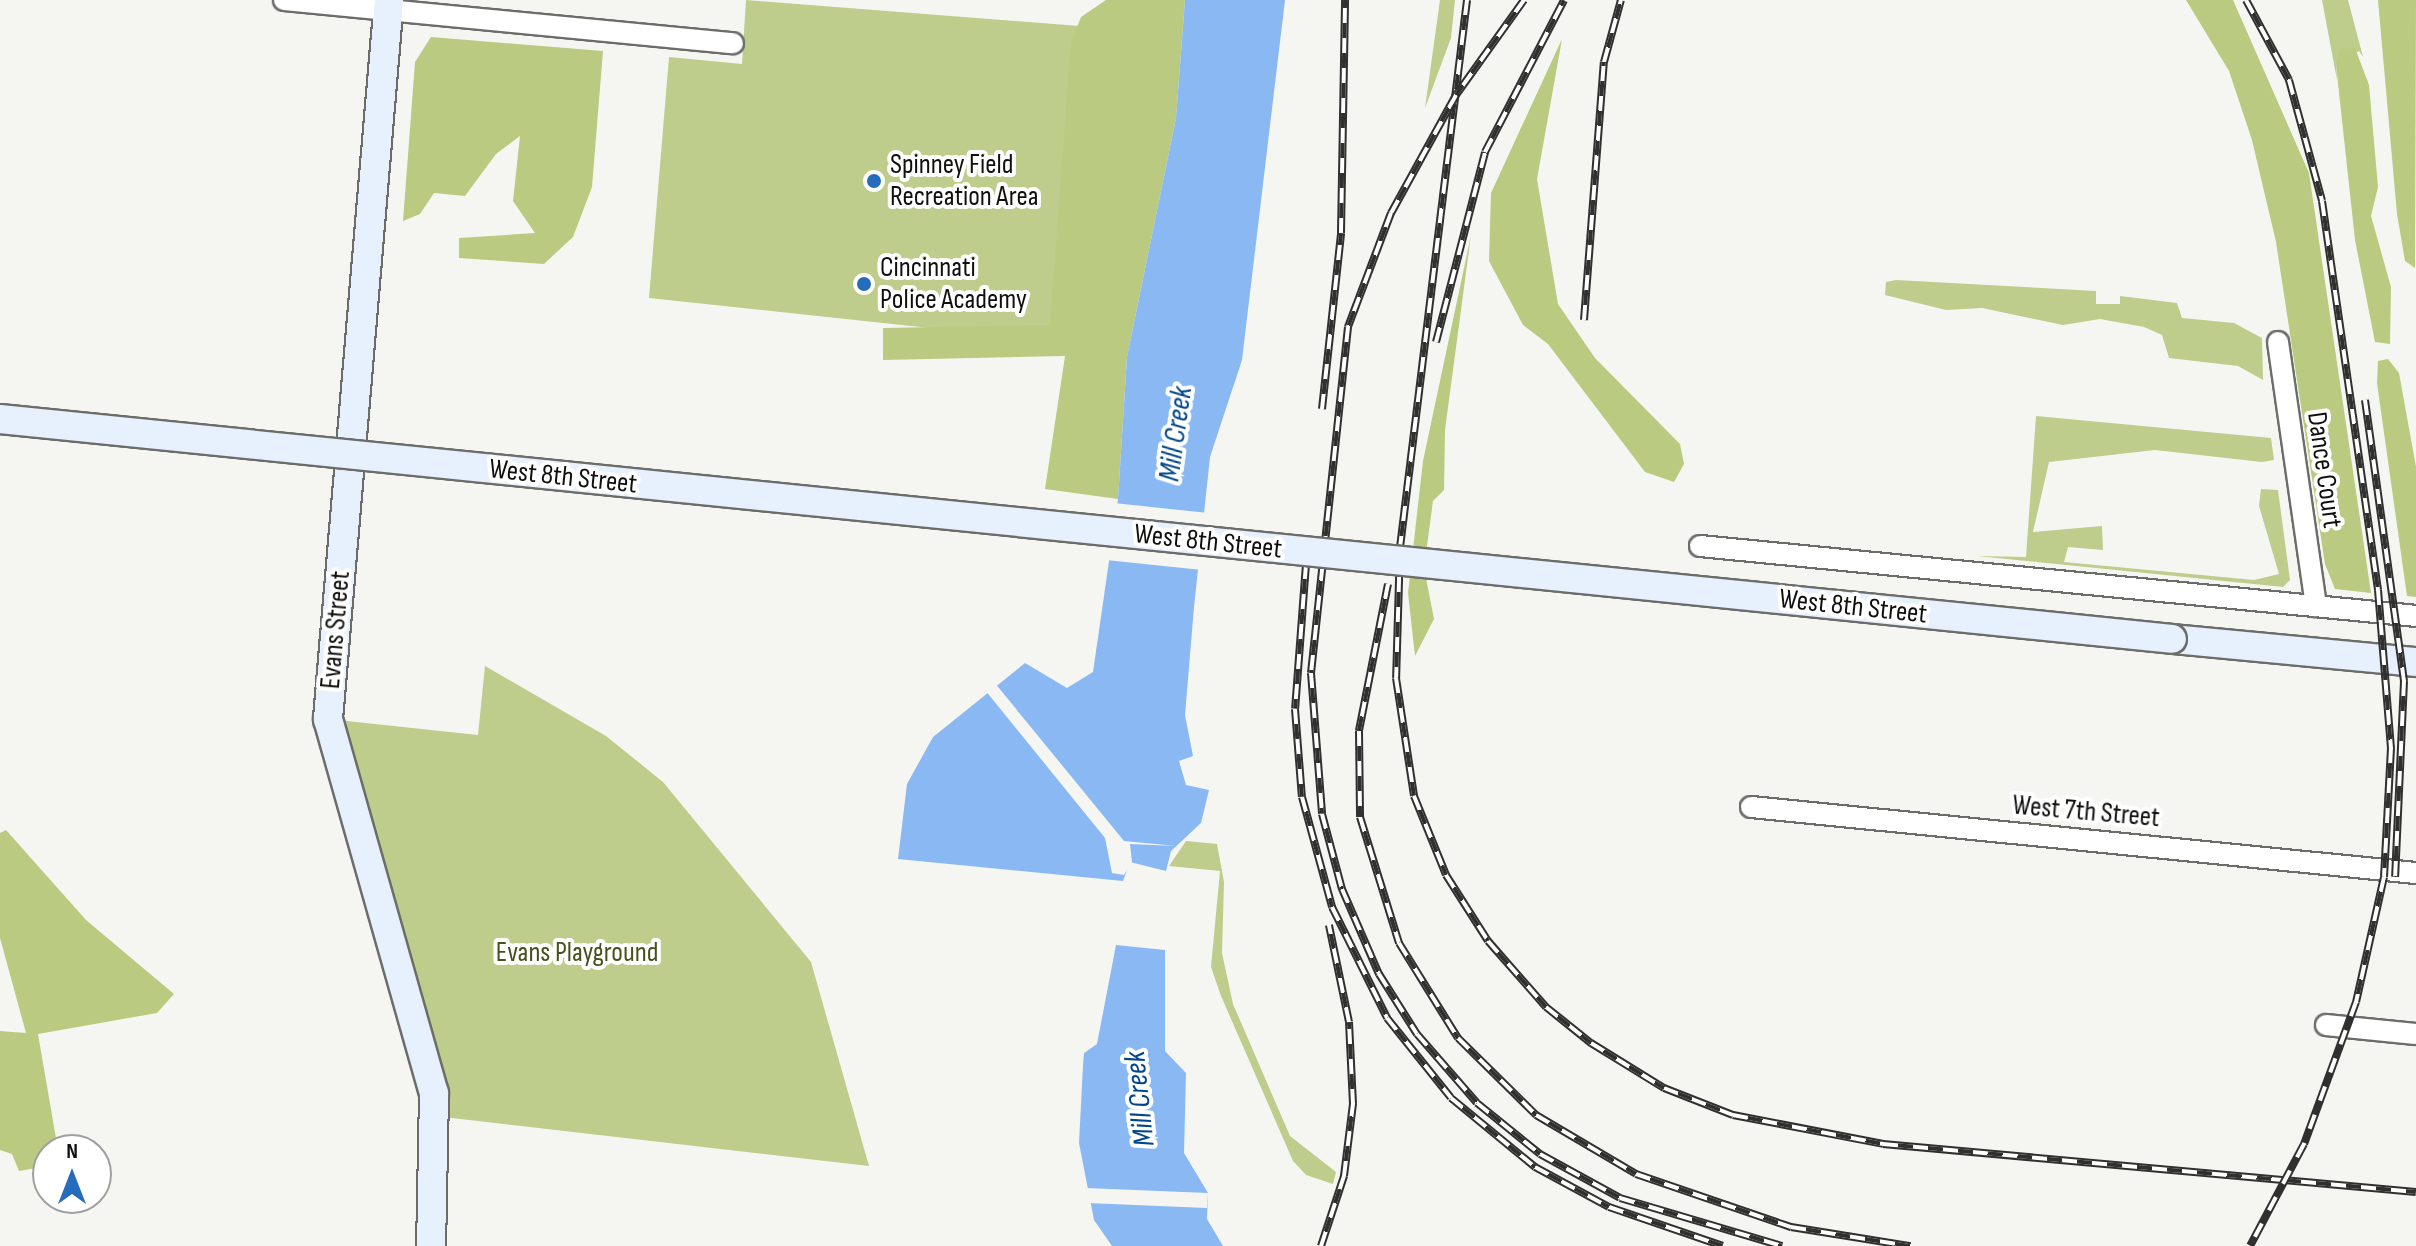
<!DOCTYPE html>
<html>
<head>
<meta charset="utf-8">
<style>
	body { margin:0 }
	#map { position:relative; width:2416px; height:1246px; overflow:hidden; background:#f5f6f2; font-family:"Sofia Sans Condensed",sans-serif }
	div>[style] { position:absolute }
	.green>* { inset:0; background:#becc8c }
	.forest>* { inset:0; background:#baca80 }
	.water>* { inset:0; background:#89b8f3 }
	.pier>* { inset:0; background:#f5f6f2 }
	.roads { filter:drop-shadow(2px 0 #6c6d6a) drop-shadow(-2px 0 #6c6d6a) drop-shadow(0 2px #6c6d6a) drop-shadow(0 -2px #6c6d6a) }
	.street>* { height:20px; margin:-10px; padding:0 10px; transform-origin:10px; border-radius:10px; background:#fff }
	.secondary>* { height:28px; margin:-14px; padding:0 14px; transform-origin:14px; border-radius:14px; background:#e7f1fd }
	.rail>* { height:8px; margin-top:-4px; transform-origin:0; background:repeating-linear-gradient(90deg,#fff 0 15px,#30302e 0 30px); box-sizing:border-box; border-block:2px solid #30302e }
	.bridges { filter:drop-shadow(2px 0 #6c6d6a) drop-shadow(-2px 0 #6c6d6a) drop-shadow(0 2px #6c6d6a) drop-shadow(0 -2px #6c6d6a) }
	.secondary-bridge>* { height:28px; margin:-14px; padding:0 14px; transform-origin:14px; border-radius:14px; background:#e7f1fd }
	.dots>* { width:22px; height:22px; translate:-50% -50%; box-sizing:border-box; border:4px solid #fff; border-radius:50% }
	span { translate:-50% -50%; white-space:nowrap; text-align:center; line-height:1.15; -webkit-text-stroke:8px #fff; paint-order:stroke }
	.poi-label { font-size:28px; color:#0f0f0e }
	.left { translate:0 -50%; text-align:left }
	.street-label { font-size:28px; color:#0f0f0e }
	.park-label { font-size:28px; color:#47511b }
	.water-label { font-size:30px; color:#02468a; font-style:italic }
	.north { position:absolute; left:32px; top:1134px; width:80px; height:80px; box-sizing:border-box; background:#fff; border:2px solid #9f9f9f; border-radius:50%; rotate:0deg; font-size:22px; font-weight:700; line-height:32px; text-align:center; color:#0f0f0e }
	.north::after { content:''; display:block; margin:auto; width:28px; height:36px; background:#266cbc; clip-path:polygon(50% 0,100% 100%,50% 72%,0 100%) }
</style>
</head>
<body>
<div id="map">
	<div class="green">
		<div style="clip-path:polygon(746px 0,1105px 28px,1070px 343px,649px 298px,669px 57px,742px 64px)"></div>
		<div style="clip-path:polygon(1440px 0,1455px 0,1451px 38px,1425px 108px)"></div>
		<div style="clip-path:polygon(2322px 0,2348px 0,2363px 57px,2359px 51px,2336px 65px,2337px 80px)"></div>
		<div style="clip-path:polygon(1896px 280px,2096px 291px,2096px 304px,2120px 304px,2120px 296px,2177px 303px,2182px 318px,2234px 323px,2262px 338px,2263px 380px,2238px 366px,2169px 358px,2162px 335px,2144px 327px,2100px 319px,2063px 325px,1982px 308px,1946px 310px,1885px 295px,1886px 282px)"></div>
		<div style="clip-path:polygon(2036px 416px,2271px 438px,2274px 460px,2262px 462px,2155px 450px,2049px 462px,2033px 532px,2102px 526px,2103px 550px,2068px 547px,2064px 562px,2254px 580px,2279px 574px,2259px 506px,2261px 489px,2278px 490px,2290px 580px,2283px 587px,1977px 556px,2026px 557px)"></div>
		<div style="clip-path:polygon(485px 666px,606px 736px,663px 782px,811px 962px,869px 1166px,435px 1116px,328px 719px,478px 735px)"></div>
		<div style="clip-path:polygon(1186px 841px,1217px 844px,1224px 882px,1222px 953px,1233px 1004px,1290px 1136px,1336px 1172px,1333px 1184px,1306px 1175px,1293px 1161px,1221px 996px,1211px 967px,1220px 871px,1169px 866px)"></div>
	</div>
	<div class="forest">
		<div style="clip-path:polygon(1106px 0,1185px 0,1176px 118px,1127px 357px,1118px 499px,1045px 489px,1065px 356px,883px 360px,883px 328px,1050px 325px,1071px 42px,1081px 17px)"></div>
		<div style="clip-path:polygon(2186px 0,2233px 0,2309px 173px,2371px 593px,2335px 589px,2325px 564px,2276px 242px,2252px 140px,2229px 71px)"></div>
		<div style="clip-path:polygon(2378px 0,2416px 0,2415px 268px,2405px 261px,2397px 214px)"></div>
		<div style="clip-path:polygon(431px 37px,603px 51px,592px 187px,573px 237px,544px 264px,459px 258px,459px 238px,535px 233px,513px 201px,520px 136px,496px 154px,465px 196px,434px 193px,420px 214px,403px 221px,415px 62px)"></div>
		<div style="clip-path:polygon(1562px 39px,1537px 179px,1558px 304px,1595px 358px,1680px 444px,1684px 464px,1674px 482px,1645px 472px,1548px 344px,1523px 325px,1489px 261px,1491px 193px)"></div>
		<div style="clip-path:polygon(2355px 48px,2369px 85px,2378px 187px,2371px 216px,2391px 287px,2390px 344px,2375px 342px,2355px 240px,2336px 65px,2340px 49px)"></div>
		<div style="clip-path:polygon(1471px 235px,1445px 430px,1444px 490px,1433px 501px,1424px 568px,1434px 619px,1415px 656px,1408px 593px,1423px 461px)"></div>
		<div style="clip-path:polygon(2388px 359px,2399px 373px,2416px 467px,2416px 597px,2407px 596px,2377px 383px,2378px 361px)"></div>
		<div style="clip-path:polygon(6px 830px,86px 920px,174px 994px,157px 1013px,38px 1034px,58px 1150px,48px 1150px,48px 1166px,19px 1171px,12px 1154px,0 1150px,0 1031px,26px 1033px,0 938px,0 833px)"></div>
	</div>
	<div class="water">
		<div style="clip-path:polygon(1185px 0,1285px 0,1242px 360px,1210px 457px,1194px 607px,1185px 715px,1193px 756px,1179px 761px,1186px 785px,1209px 790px,1201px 823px,1171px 851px,1166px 871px,1130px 862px,1123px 881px,898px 859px,907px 784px,933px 737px,1025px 663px,1067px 688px,1093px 672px,1118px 499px,1127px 357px,1176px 118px)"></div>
		<div style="clip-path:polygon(1116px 945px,1165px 950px,1165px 1051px,1186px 1073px,1184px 1153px,1208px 1193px,1207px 1219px,1223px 1246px,1112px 1246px,1094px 1220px,1079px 1143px,1083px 1065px,1084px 1053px,1097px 1044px)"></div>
	</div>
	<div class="pier">
		<div style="clip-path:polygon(1114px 503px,1208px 513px,1202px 570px,1106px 560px)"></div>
		<div style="clip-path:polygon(994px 682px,1124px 841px,1176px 846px,1130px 844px,1132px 862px,1124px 875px,1112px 873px,1105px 838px,985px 690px)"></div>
		<div style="clip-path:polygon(1086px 1188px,1208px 1193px,1207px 1208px,1087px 1203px)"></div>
	</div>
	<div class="roads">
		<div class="street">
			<div style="left:284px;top:0;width:451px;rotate:5.5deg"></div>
			<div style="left:2278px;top:342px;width:267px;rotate:81.8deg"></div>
			<div style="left:1700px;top:546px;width:719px;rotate:5.58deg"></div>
			<div style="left:1751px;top:807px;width:668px;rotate:5.67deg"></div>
			<div style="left:2326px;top:1025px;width:90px;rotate:5.7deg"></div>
		</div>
		<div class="secondary">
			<div style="left:389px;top:0;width:722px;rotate:94.85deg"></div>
			<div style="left:328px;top:719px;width:389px;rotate:74.2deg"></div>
			<div style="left:434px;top:1093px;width:153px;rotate:91.1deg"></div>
			<div style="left:2172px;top:639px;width:245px;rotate:5.4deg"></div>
		</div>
	</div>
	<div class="rail">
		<div style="left:1467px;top:0;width:551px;rotate:96.98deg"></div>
		<div style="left:1400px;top:547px;width:131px;rotate:91.7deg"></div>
		<div style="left:1396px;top:678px;width:119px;rotate:81.3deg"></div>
		<div style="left:1414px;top:796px;width:85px;rotate:67.9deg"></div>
		<div style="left:1446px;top:875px;width:78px;rotate:57.5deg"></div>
		<div style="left:1488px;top:941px;width:88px;rotate:48.7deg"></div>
		<div style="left:1546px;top:1007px;width:58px;rotate:38.7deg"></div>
		<div style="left:1591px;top:1043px;width:86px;rotate:31.7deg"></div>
		<div style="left:1664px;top:1088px;width:74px;rotate:21.4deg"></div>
		<div style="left:1733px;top:1115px;width:153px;rotate:10.9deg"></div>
		<div style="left:1883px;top:1144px;width:535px;rotate:5.15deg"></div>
		<div style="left:1524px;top:0;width:117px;rotate:125.6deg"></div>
		<div style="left:1456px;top:95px;width:135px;rotate:118.8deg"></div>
		<div style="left:1391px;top:213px;width:122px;rotate:110.7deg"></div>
		<div style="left:1348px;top:327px;width:348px;rotate:96.1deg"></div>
		<div style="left:1311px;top:673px;width:141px;rotate:85.5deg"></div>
		<div style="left:1322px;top:814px;width:78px;rotate:75.1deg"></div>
		<div style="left:1342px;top:889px;width:93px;rotate:66.5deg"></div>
		<div style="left:1379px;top:974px;width:71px;rotate:57.7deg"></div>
		<div style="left:1417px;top:1034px;width:91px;rotate:49deg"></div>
		<div style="left:1477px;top:1103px;width:81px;rotate:39deg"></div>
		<div style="left:1540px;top:1154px;width:91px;rotate:28.8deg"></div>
		<div style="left:1620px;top:1198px;width:169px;rotate:16.5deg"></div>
		<div style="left:2246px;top:0;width:91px;rotate:61.7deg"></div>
		<div style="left:2289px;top:80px;width:125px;rotate:74.7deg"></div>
		<div style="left:2322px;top:201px;width:393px;rotate:81.8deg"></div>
		<div style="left:2378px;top:590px;width:159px;rotate:85.3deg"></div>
		<div style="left:2391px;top:748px;width:129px;rotate:93.1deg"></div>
		<div style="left:2384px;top:877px;width:128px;rotate:102.6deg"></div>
		<div style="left:2356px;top:1002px;width:151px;rotate:110.1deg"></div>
		<div style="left:2304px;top:1144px;width:115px;rotate:117.9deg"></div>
		<div style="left:1584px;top:320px;width:259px;rotate:-85.6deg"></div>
		<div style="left:1604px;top:62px;width:64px;rotate:-74.7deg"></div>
		<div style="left:1436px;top:342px;width:196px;rotate:-75.5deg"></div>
		<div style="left:1485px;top:152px;width:171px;rotate:-62.5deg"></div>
		<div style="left:2365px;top:400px;width:284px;rotate:82.1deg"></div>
		<div style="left:2404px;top:681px;width:196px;rotate:92.6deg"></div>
		<div style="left:1322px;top:409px;width:177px;rotate:-83.8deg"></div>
		<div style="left:1341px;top:233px;width:233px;rotate:-89deg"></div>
		<div style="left:1306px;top:564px;width:145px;rotate:94.3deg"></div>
		<div style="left:1295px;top:709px;width:88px;rotate:85.5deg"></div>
		<div style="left:1302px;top:797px;width:114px;rotate:74.7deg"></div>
		<div style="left:1332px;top:907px;width:124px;rotate:63.6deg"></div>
		<div style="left:1387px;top:1018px;width:102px;rotate:51.3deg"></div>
		<div style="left:1451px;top:1098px;width:109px;rotate:39.4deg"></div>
		<div style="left:1535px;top:1167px;width:84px;rotate:28.4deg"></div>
		<div style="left:1609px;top:1207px;width:120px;rotate:18.9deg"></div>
		<div style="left:1388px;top:584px;width:150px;rotate:101.2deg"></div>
		<div style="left:1359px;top:731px;width:86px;rotate:89.3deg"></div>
		<div style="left:1360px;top:817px;width:132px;rotate:72.8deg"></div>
		<div style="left:1399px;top:943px;width:112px;rotate:58.2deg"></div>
		<div style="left:1458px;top:1038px;width:110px;rotate:44.6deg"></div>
		<div style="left:1536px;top:1115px;width:116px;rotate:30.5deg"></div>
		<div style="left:1636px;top:1174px;width:164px;rotate:18.9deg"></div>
		<div style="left:1791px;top:1227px;width:121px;rotate:9.1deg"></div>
		<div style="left:1321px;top:1246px;width:74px;rotate:-71.8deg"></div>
		<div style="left:1344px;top:1176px;width:73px;rotate:-82.9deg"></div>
		<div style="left:1353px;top:1104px;width:82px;rotate:-92.8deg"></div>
		<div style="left:1349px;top:1022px;width:99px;rotate:-101.7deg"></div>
	</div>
	<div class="bridges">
		<div class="secondary-bridge">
			<div style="left:0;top:419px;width:2183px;rotate:5.78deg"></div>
		</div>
	</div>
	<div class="dots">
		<div style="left:874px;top:181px;background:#266cbc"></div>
		<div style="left:864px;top:284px;background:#266cbc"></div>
	</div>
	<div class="poi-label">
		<span class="left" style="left:890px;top:181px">Spinney Field<br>Recreation Area</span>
		<span class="left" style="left:880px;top:284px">Cincinnati<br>Police Academy</span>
	</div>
	<div class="street-label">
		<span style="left:2324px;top:470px;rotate:82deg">Dance Court</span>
		<span style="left:563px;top:477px;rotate:6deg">West 8th Street</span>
		<span style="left:1208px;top:542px;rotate:6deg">West 8th Street</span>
		<span style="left:1853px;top:607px;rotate:6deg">West 8th Street</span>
		<span style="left:336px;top:630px;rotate:-85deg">Evans Street</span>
		<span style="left:2086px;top:812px;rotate:5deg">West 7th Street</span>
	</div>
	<div class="park-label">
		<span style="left:577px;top:953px">Evans Playground</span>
	</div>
	<div class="water-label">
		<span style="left:1176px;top:434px;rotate:-82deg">Mill Creek</span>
		<span style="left:1140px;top:1099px;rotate:-96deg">Mill Creek</span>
	</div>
	<div class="north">N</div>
</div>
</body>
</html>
